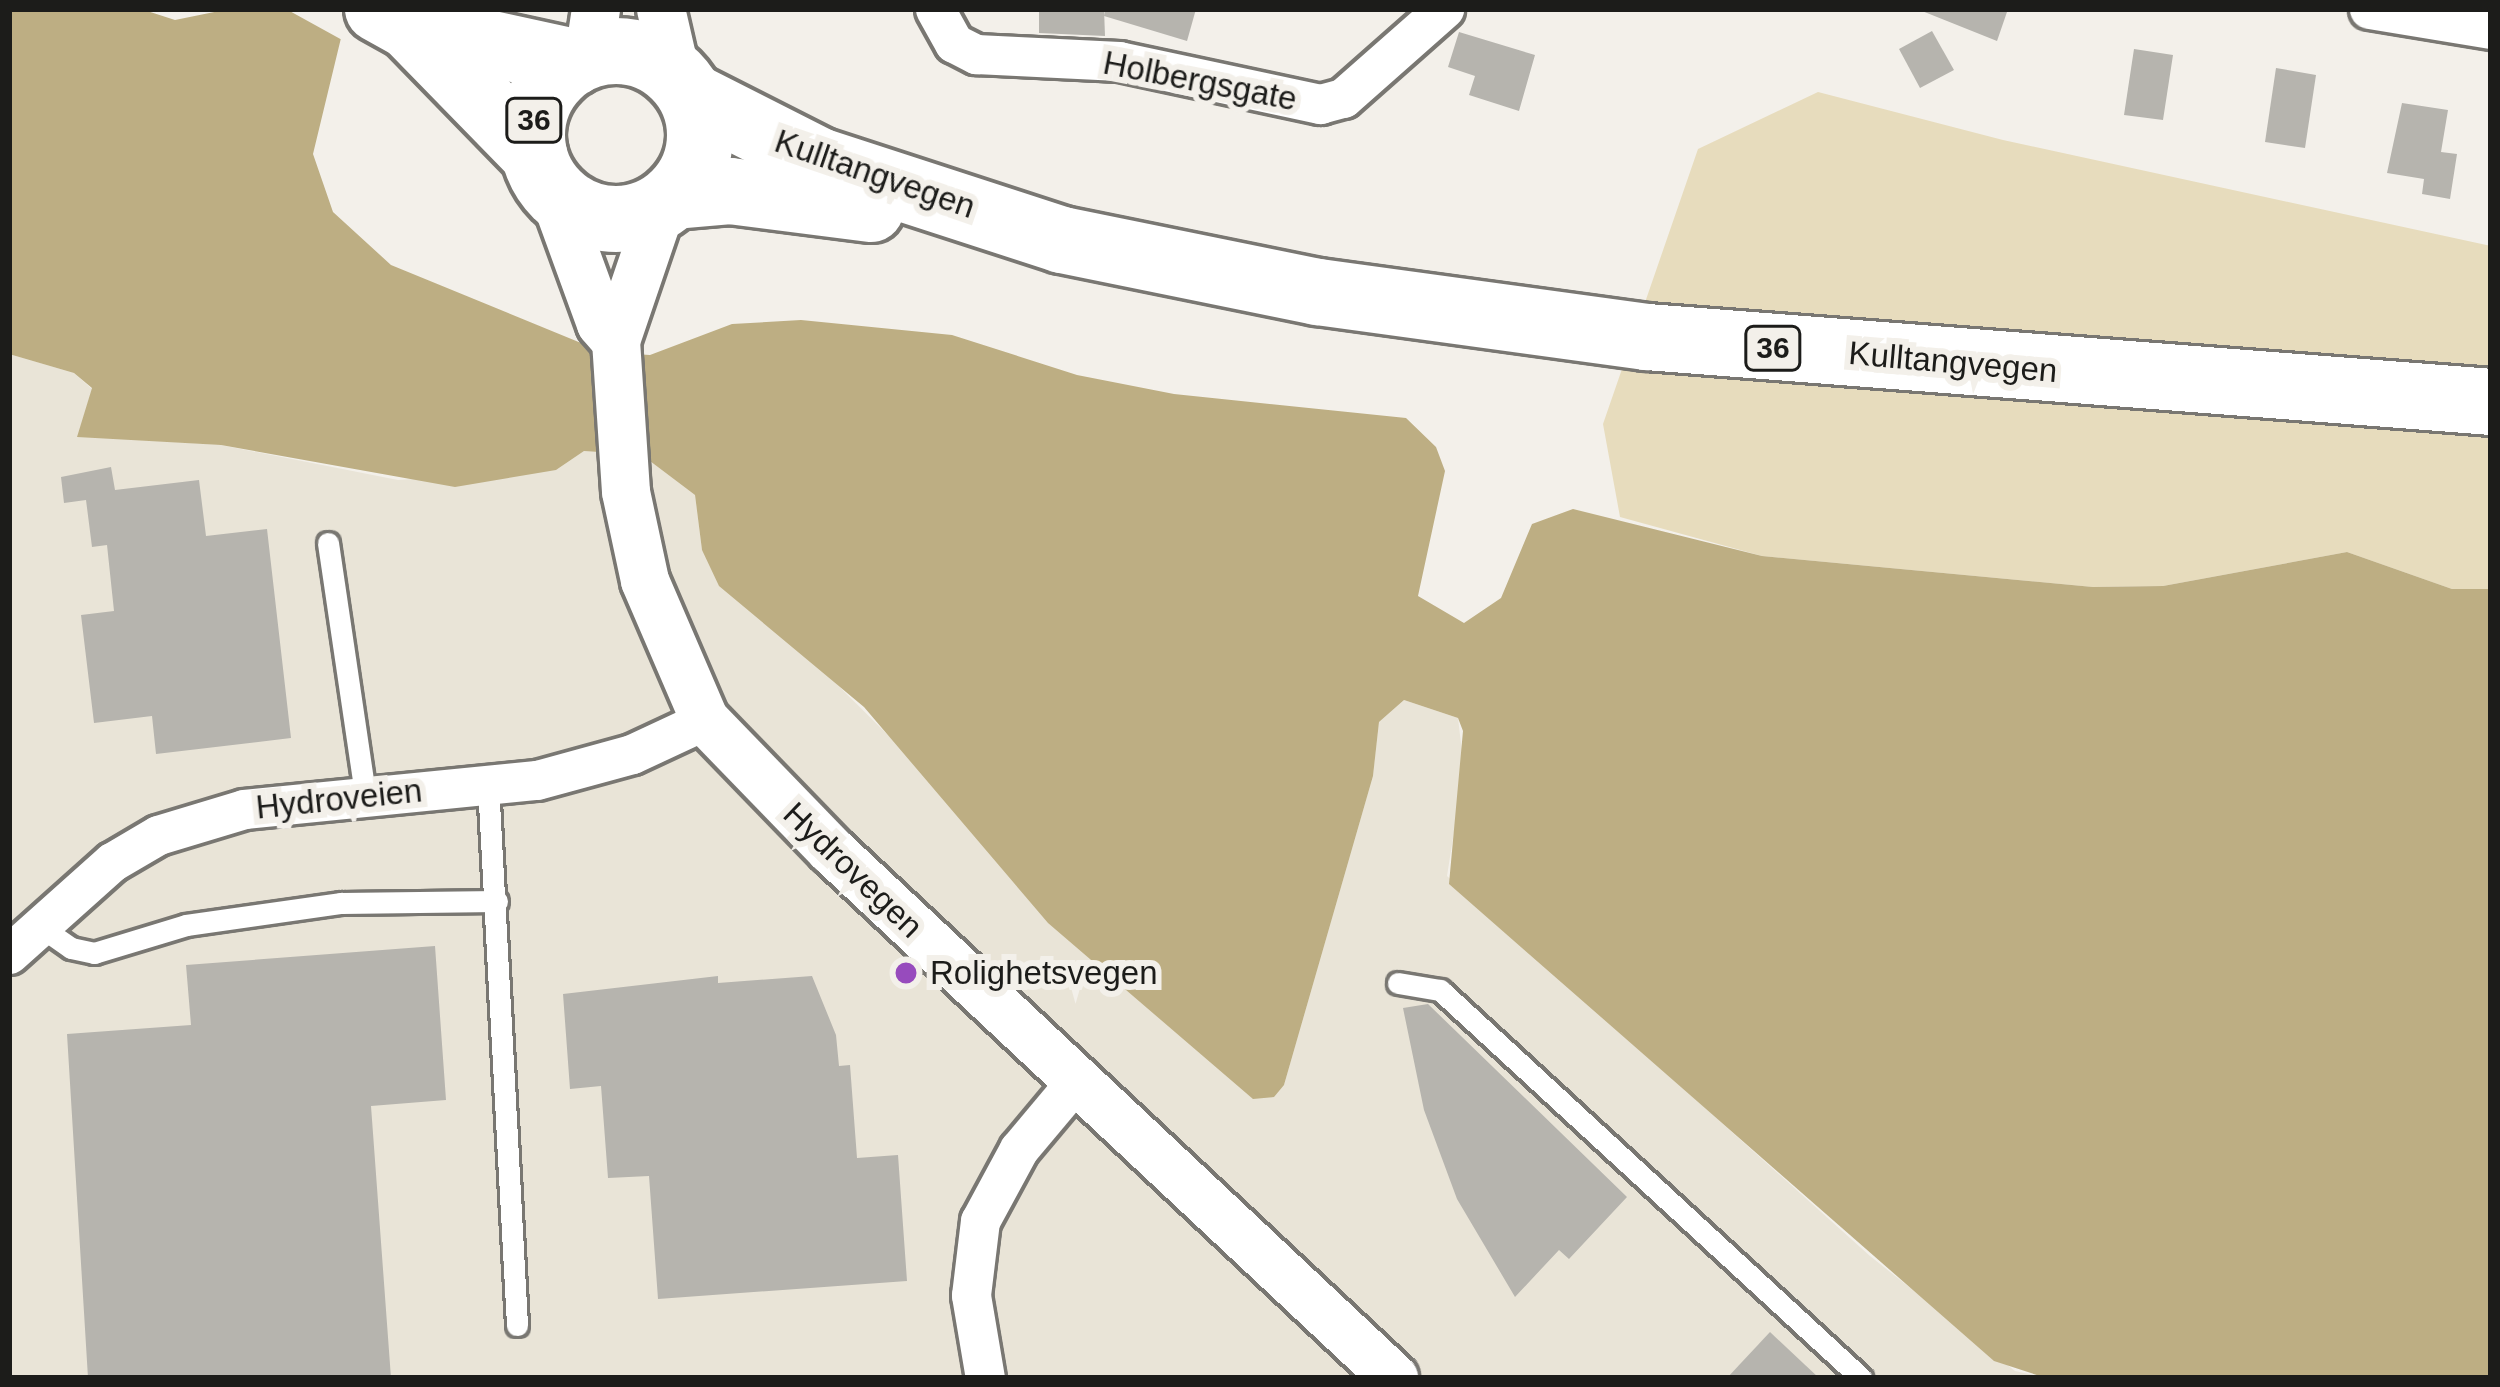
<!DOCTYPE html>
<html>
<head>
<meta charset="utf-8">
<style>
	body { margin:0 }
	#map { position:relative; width:2500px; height:1387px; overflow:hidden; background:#f3f0ea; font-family:Helvetica,sans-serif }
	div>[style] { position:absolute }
	.built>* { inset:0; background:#e9e4d7 }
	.green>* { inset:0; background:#e7dcbd }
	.water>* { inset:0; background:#bdae83 }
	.pier>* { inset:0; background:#f3f0ea }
	.building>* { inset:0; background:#b6b4ae }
	.roads { filter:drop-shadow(3px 0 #797772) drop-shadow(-3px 0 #797772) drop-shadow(0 3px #797772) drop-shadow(0 -3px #797772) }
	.service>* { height:21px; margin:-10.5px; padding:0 10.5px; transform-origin:10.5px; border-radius:10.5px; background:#fff }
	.minor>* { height:39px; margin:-19.5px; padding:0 19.5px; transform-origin:19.5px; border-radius:19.5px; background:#fff }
	.tertiary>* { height:48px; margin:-24px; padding:0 24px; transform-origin:24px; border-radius:24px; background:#fff }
	.trunk>* { height:66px; margin:-33px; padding:0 33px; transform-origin:33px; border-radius:33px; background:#fff }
	.trunk>.ring { margin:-33px; padding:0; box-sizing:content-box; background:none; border:66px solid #fff; border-radius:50% }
	.dots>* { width:33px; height:33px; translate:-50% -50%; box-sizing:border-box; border:6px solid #f3f0ea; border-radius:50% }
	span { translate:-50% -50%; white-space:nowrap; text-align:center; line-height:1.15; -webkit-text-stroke:12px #f3f0ea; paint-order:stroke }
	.shield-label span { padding:3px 9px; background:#f3f0ea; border:3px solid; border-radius:9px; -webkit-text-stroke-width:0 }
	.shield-label { font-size:30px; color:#1c1c1a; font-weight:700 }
	.street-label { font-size:33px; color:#1c1c1a }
	.poi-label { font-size:33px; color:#1c1c1a }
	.left { translate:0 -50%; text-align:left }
	.frame { position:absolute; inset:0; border:12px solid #1c1c1a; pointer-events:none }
</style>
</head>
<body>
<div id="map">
	<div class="built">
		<div style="clip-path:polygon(9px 354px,74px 373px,92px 389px,78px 436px,221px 445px,398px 480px,556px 470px,584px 451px,642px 455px,695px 495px,702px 550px,921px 768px,1284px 1085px,1373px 776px,1379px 722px,1404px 700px,1458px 718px,1464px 769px,1447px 876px,1870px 1256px,2015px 1371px,2046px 1378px,9px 1378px)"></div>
	</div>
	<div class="green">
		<div style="clip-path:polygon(1818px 92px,2003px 140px,2491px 246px,2491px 589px,2452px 589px,2347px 552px,2163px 586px,2093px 587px,1762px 556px,1620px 517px,1603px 424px,1698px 149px)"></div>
	</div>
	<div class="water">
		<div style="clip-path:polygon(9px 9px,141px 9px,175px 20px,229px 9px,348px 9px,313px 154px,333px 212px,391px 265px,603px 352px,650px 355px,732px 324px,801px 320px,952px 335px,1077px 375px,1174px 394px,1406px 418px,1436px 447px,1445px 471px,1418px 596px,1464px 623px,1501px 598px,1532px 524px,1573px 509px,1762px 556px,2093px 587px,2163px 586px,2347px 552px,2452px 589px,2491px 589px,2491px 1378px,2046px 1378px,1994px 1361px,1449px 884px,1463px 731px,1458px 718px,1404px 700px,1379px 722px,1373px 776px,1284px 1085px,1274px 1097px,1253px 1099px,1048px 923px,864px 707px,719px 586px,702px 550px,695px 495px,642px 455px,584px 451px,556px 470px,455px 487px,221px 445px,77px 437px,92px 388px,74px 373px,9px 354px)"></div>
	</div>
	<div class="pier">
		<div style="clip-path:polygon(286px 9px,354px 9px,344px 41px)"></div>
	</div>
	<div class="building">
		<div style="clip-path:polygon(1039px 9px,1104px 9px,1105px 36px,1039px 33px)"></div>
		<div style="clip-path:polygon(1105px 9px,1196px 9px,1187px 41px,1104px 16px)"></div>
		<div style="clip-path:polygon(1917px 9px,2008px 9px,1997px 41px)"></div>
		<div style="clip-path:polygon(1932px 31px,1954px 70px,1920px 88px,1899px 49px)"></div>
		<div style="clip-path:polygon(1459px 32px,1535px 55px,1519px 111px,1469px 95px,1475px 76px,1448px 67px)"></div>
		<div style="clip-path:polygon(2134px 49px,2173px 55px,2163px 120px,2124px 115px)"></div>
		<div style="clip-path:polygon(2276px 68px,2316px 75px,2305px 148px,2265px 142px)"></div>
		<div style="clip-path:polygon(2402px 103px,2448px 110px,2441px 152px,2457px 154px,2450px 199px,2422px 194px,2424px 179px,2387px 173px)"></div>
		<div style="clip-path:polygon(111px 467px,115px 490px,199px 480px,206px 536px,267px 529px,291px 738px,156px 754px,152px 716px,94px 723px,81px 615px,114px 611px,107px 545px,92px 547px,86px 500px,64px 503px,61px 477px)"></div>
		<div style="clip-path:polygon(435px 946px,446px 1100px,371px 1106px,391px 1378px,88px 1378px,67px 1034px,191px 1025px,186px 965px)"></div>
		<div style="clip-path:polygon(718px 976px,718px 983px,812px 976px,836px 1035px,839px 1066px,850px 1065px,857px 1158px,898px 1155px,907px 1281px,658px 1299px,649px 1176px,608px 1178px,601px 1086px,570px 1089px,563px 994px)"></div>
		<div style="clip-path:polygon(1428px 1004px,1627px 1197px,1569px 1259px,1559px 1250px,1515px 1297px,1457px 1199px,1424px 1110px,1403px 1008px)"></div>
		<div style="clip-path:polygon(1770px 1332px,1819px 1378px,1727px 1378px)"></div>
	</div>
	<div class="roads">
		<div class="service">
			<div style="left:328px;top:543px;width:253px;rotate:81.6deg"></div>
			<div style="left:488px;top:784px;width:542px;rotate:86.93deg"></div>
			<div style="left:38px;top:925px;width:40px;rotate:34.9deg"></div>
			<div style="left:71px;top:948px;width:24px;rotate:12deg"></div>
			<div style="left:94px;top:953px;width:96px;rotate:-16.9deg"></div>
			<div style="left:186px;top:925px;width:157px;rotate:-8.1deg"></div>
			<div style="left:341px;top:903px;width:156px;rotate:-0.7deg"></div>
			<div style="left:1398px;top:983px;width:43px;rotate:9.5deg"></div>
			<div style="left:1440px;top:990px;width:573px;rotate:42.66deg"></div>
		</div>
		<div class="minor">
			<div style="left:935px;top:9px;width:39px;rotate:61deg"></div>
			<div style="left:954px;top:43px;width:25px;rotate:27deg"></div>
			<div style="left:976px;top:54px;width:143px;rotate:2.8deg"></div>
			<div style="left:1119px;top:61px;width:206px;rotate:12.1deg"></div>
			<div style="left:1320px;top:104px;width:24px;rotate:-15deg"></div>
			<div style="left:1343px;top:98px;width:135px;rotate:-41.4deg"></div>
			<div style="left:2369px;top:9px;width:124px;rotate:9.3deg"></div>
			<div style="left:9px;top:954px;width:138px;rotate:-41.8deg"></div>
			<div style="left:112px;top:862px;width:53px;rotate:-30.4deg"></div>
			<div style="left:158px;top:835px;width:90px;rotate:-16.8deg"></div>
			<div style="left:244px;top:809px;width:294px;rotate:-5.7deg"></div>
			<div style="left:537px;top:780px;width:98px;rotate:-15.3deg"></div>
			<div style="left:632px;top:754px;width:81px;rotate:-25deg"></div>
			<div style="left:985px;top:1378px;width:84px;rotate:-99.6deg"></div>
			<div style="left:971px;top:1295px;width:75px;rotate:-83.1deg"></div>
			<div style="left:980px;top:1221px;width:82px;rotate:-61.6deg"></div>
			<div style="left:1019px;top:1149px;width:90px;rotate:-50deg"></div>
		</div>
		<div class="tertiary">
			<div style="left:661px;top:9px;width:67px;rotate:77deg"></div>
			<div style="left:589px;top:55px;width:47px;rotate:-81.3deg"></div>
			<div style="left:553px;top:192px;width:140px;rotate:70deg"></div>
			<div style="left:601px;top:324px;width:23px;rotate:49deg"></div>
			<div style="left:616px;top:341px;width:151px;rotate:86.2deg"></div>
			<div style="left:626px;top:492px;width:91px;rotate:77.9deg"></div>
			<div style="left:645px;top:581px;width:151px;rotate:66.7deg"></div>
			<div style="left:705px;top:720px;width:181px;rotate:45.9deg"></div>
			<div style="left:831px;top:850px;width:772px;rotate:43.16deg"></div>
			<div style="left:616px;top:341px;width:143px;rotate:-71.2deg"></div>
		</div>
		<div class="trunk">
			<div style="left:378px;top:9px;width:35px;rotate:29deg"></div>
			<div style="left:409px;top:26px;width:169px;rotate:12.3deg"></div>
			<div style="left:409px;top:26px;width:179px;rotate:45.7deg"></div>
			<div class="ring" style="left:532px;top:51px;width:102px;height:102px"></div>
			<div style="left:693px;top:97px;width:141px;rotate:26.9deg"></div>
			<div style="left:819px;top:161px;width:256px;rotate:18deg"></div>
			<div style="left:1062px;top:240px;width:261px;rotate:11.5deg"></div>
			<div style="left:1318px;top:292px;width:332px;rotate:7.8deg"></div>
			<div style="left:1647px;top:337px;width:846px;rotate:4.4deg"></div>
			<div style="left:675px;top:196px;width:55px;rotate:-5.2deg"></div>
			<div style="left:730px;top:191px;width:142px;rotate:7.3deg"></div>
		</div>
	</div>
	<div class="dots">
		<div style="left:906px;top:973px;background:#974bbd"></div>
	</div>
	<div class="shield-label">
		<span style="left:534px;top:120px">36</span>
		<span style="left:1773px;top:348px">36</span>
	</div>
	<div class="street-label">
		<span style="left:1200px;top:81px;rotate:11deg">Holbergsgate</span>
		<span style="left:875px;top:174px;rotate:19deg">Kulltangvegen</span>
		<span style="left:1953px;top:362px;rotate:5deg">Kulltangvegen</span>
		<span style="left:339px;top:799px;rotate:-6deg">Hydroveien</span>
		<span style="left:853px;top:870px;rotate:44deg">Hydrovegen</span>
	</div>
	<div class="poi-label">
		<span class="left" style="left:930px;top:973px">Rolighetsvegen</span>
	</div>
	<div class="frame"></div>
</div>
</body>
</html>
